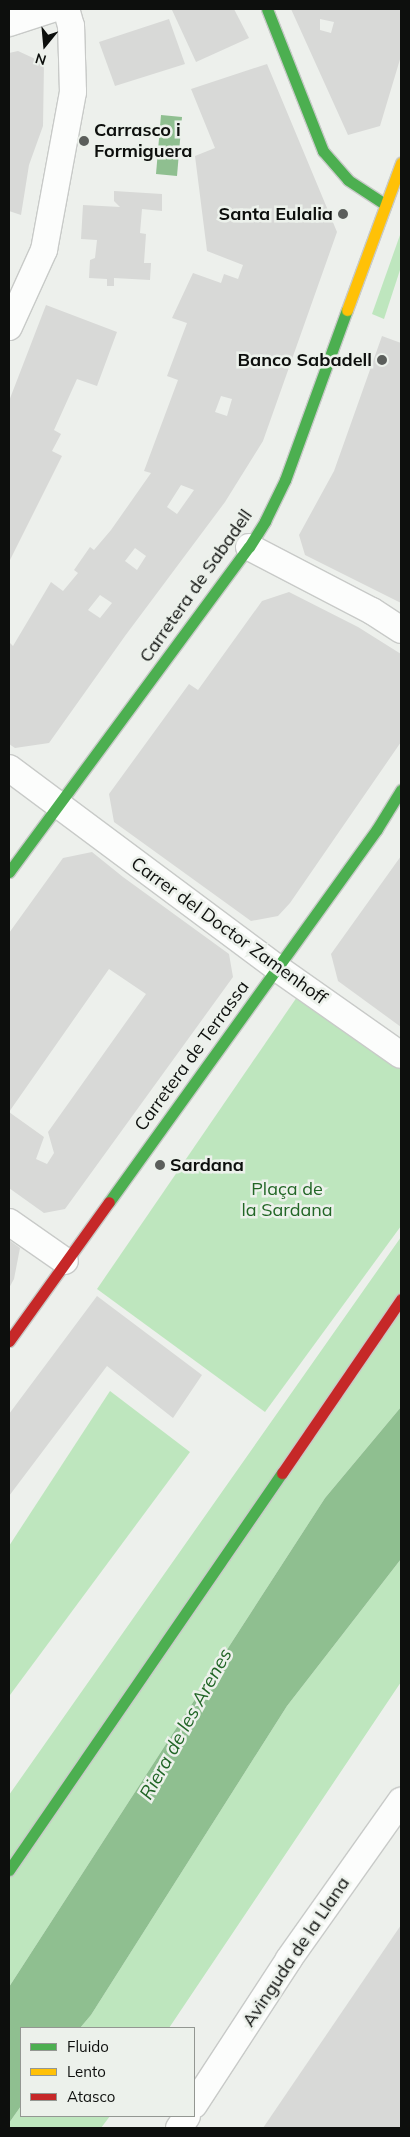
<!DOCTYPE html>
<html>
<head>
<meta charset="utf-8">
<style>
	body { margin:0 }
	#map { position:relative; width:410px; height:2137px; overflow:hidden; background:#edf0ec; font-family:Mulish,sans-serif }
	div>[style] { position:absolute }
	.green>* { inset:0; background:#bee6be }
	.water>* { inset:0; background:#8fbf90 }
	.building>* { inset:0; background:#d8d9d7 }
	.roads { filter:drop-shadow(1px 0 #c8cac8) drop-shadow(-1px 0 #c8cac8) drop-shadow(0 1px #c8cac8) drop-shadow(0 -1px #c8cac8) }
	.street>* { height:26px; margin:-13px; padding:0 13px; transform-origin:13px; border-radius:13px; background:#fcfdfc }
	.fast>* { height:11px; margin:-5.5px; padding:0 5.5px; transform-origin:5.5px; border-radius:5.5px; background:#4caf50 }
	.slow>* { height:11px; margin:-5.5px; padding:0 5.5px; transform-origin:5.5px; border-radius:5.5px; background:#ffc107 }
	.jam>* { height:11px; margin:-5.5px; padding:0 5.5px; transform-origin:5.5px; border-radius:5.5px; background:#c62828 }
	.dots>* { width:14px; height:14px; translate:-50% -50%; box-sizing:border-box; border:2px solid #ecf1eb; border-radius:50% }
	span { translate:-50% -50%; white-space:nowrap; text-align:center; line-height:1.15; -webkit-text-stroke:5px #ecf1eb; paint-order:stroke }
	.poi-label { font-size:18px; color:#0d0f0d; font-weight:700 }
	.left { translate:0 -50%; text-align:left }
	.right { translate:-100% -50%; text-align:right }
	.street-label { font-size:18px; color:#0d0f0d }
	.park-label { font-size:18px; color:#226626 }
	.water-label { font-size:19px; color:#216526; font-style:italic }
	.frame { position:absolute; inset:0; border:10px solid #0d0f0d; pointer-events:none }
	.legend { position:absolute; left:20px; top:2027px; width:175px; height:90px; box-sizing:border-box; background:#ecf1eb; border:1px solid #939792; margin:0; padding:6px 9px; list-style:none; font-size:15px; color:#0d0f0d }
	.legend li { display:flex; align-items:center; gap:10px; height:25px }
	.legend b { width:25px; border:1px solid #939792 }
	.north { position:absolute; left:20px; top:20px; width:50px; height:50px; -webkit-text-stroke:4px #ecf1eb; paint-order:stroke; rotate:197deg; font-size:14px; font-weight:700; line-height:20px; text-align:center; color:#0d0f0d }
	.north::after { content:''; display:block; margin:auto; width:18px; height:22px; background:#0d0f0d; clip-path:polygon(50% 0,100% 100%,50% 72%,0 100%) }
</style>
</head>
<body>
<div id="map">
	<div class="green">
		<div style="clip-path:polygon(400px 235px,401px 267px,384px 319px,372px 314px)"></div>
		<div style="clip-path:polygon(310px 978px,401px 1040px,401px 1226px,265px 1412px,97px 1289px)"></div>
		<div style="clip-path:polygon(401px 1237px,401px 1407px,325px 1498px,9px 1987px,9px 1795px)"></div>
		<div style="clip-path:polygon(110px 1391px,190px 1452px,10px 1695px,9px 1546px)"></div>
		<div style="clip-path:polygon(401px 1559px,401px 1682px,169px 2028px,80px 2028px,91px 2015px,287px 1706px)"></div>
		<div style="clip-path:polygon(21px 2106px,21px 2116px,110px 2116px,101px 2128px,9px 2128px,9px 2123px)"></div>
	</div>
	<div class="water">
		<div style="clip-path:polygon(161px 115px,182px 117px,177px 176px,156px 174px)"></div>
		<div style="clip-path:polygon(401px 1407px,401px 1559px,287px 1706px,91px 2015px,80px 2028px,21px 2028px,21px 2106px,9px 2123px,9px 1987px,325px 1498px)"></div>
	</div>
	<div class="building">
		<div style="clip-path:polygon(175px 9px,234px 9px,249px 38px,196px 62px,172px 10px)"></div>
		<div style="clip-path:polygon(evenodd,291px 9px,401px 9px,401px 56px,380px 126px,348px 135px,291px 9px,320px 19px,334px 22px,331px 33px,320px 30px,320px 19px)"></div>
		<div style="clip-path:polygon(169px 19px,185px 64px,115px 86px,99px 42px)"></div>
		<div style="clip-path:polygon(18px 51px,44px 63px,43px 126px,29px 165px,21px 215px,9px 211px,9px 53px)"></div>
		<div style="clip-path:polygon(evenodd,267px 64px,337px 232px,263px 441px,225px 502px,125px 636px,49px 743px,15px 748px,9px 744px,9px 642px,13px 646px,51px 582px,63px 591px,78px 573px,74px 570px,90px 547px,94px 550px,111px 530px,151px 473px,144px 471px,178px 380px,167px 376px,187px 323px,172px 318px,193px 273px,221px 283px,224px 274px,238px 279px,243px 265px,207px 251px,195px 156px,215px 148px,191px 89px,267px 64px,221px 396px,232px 399px,227px 416px,215px 412px,221px 396px,267px 64px,181px 485px,194px 490px,177px 514px,167px 507px,181px 485px,267px 64px,135px 548px,146px 556px,137px 570px,125px 561px,135px 548px,267px 64px,100px 595px,112px 603px,100px 618px,88px 610px,100px 595px)"></div>
		<div style="clip-path:polygon(114px 191px,162px 194px,162px 211px,142px 209px,140px 233px,146px 234px,144px 263px,151px 263px,150px 280px,114px 278px,114px 286px,107px 286px,107px 279px,89px 278px,90px 260px,95px 258px,97px 240px,81px 239px,83px 205px,120px 207px,114px 201px)"></div>
		<div style="clip-path:polygon(46px 305px,117px 332px,97px 386px,77px 379px,54px 430px,61px 434px,52px 451px,62px 456px,9px 562px,9px 401px)"></div>
		<div style="clip-path:polygon(382px 336px,401px 343px,401px 603px,305px 555px,299px 535px,334px 471px)"></div>
		<div style="clip-path:polygon(289px 592px,358px 627px,401px 654px,401px 742px,290px 903px,278px 916px,251px 921px,114px 822px,109px 794px,189px 684px,198px 690px,262px 601px)"></div>
		<div style="clip-path:polygon(evenodd,92px 852px,123px 877px,229px 954px,233px 977px,65px 1209px,44px 1213px,9px 1188px,9px 933px,63px 858px,92px 852px,109px 969px,146px 994px,48px 1132px,54px 1153px,47px 1164px,36px 1159px,44px 1137px,9px 1112px,109px 969px)"></div>
		<div style="clip-path:polygon(401px 856px,401px 1027px,338px 981px,331px 954px)"></div>
		<div style="clip-path:polygon(9px 1240px,20px 1248px,14px 1279px,9px 1288px)"></div>
		<div style="clip-path:polygon(97px 1296px,202px 1375px,173px 1418px,107px 1366px,9px 1496px,9px 1414px)"></div>
		<div style="clip-path:polygon(401px 1925px,401px 2128px,263px 2128px)"></div>
	</div>
	<div class="roads">
		<div class="street">
			<div style="left:9px;top:23px;width:45px;rotate:-18deg"></div>
			<div style="left:9px;top:327px;width:85px;rotate:-65.6deg"></div>
			<div style="left:44px;top:250px;width:161px;rotate:-79.6deg"></div>
			<div style="left:73px;top:92px;width:66px;rotate:-91.7deg"></div>
			<div style="left:71px;top:26px;width:18px;rotate:-106deg"></div>
			<div style="left:249px;top:547px;width:139px;rotate:27.5deg"></div>
			<div style="left:372px;top:611px;width:35px;rotate:33deg"></div>
			<div style="left:9px;top:768px;width:334px;rotate:36.7deg"></div>
			<div style="left:277px;top:968px;width:151px;rotate:35.1deg"></div>
			<div style="left:9px;top:1222px;width:68px;rotate:34.9deg"></div>
			<div style="left:194px;top:2105px;width:174px;rotate:-56.9deg"></div>
			<div style="left:289px;top:1959px;width:194px;rotate:-54.7deg"></div>
			<div style="left:179px;top:2128px;width:14px;rotate:-56deg"></div>
		</div>
		<div class="fast">
			<div style="left:267px;top:9px;width:153px;rotate:68.5deg"></div>
			<div style="left:323px;top:151px;width:38px;rotate:49deg"></div>
			<div style="left:348px;top:180px;width:45px;rotate:33.3deg"></div>
			<div style="left:9px;top:872px;width:404px;rotate:-53.6deg"></div>
			<div style="left:249px;top:547px;width:31px;rotate:-58deg"></div>
			<div style="left:265px;top:521px;width:46px;rotate:-64deg"></div>
			<div style="left:285px;top:480px;width:181px;rotate:-70deg"></div>
			<div style="left:109px;top:1202px;width:459px;rotate:-54.3deg"></div>
			<div style="left:377px;top:829px;width:46px;rotate:-58.4deg"></div>
			<div style="left:9px;top:1870px;width:482px;rotate:-55.5deg"></div>
		</div>
		<div class="slow">
			<div style="left:347px;top:310px;width:157px;rotate:-69.8deg"></div>
		</div>
		<div class="jam">
			<div style="left:9px;top:1341px;width:171px;rotate:-54.3deg"></div>
			<div style="left:282px;top:1473px;width:211px;rotate:-55.6deg"></div>
		</div>
	</div>
	<div class="dots">
		<div style="left:84px;top:141px;background:#5b5e5b"></div>
		<div style="left:343px;top:214px;background:#5b5e5b"></div>
		<div style="left:382px;top:360px;background:#5b5e5b"></div>
		<div style="left:160px;top:1165px;background:#5b5e5b"></div>
	</div>
	<div class="poi-label">
		<span class="left" style="left:94px;top:141px">Carrasco i<br>Formiguera</span>
		<span class="right" style="left:333px;top:214px">Santa Eulalia</span>
		<span class="right" style="left:372px;top:360px">Banco Sabadell</span>
		<span class="left" style="left:170px;top:1165px">Sardana</span>
	</div>
	<div class="street-label">
		<span style="left:196px;top:586px;rotate:-55deg">Carretera de Sabadell</span>
		<span style="left:229px;top:931px;rotate:36deg">Carrer del Doctor Zamenhoff</span>
		<span style="left:192px;top:1056px;rotate:-54deg">Carretera de Terrassa</span>
		<span style="left:296px;top:1952px;rotate:-56deg">Avinguda de la Llana</span>
	</div>
	<div class="park-label">
		<span style="left:287px;top:1200px">Plaça de<br>la Sardana</span>
	</div>
	<div class="water-label">
		<span style="left:186px;top:1724px;rotate:-61deg">Riera de les Arenes</span>
	</div>
	<div class="frame"></div>
	<ul class="legend">
	<li><b style="height:6px;background:#4caf50"></b>Fluido</li>
	<li><b style="height:6px;background:#ffc107"></b>Lento</li>
	<li><b style="height:6px;background:#c62828"></b>Atasco</li>
	</ul>
	<div class="north">N</div>
</div>
</body>
</html>
